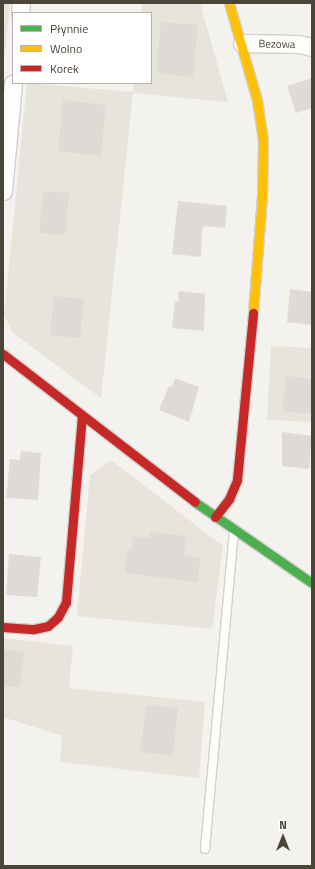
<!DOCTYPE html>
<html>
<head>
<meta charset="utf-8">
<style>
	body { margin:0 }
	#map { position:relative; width:315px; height:869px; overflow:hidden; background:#f4f2ee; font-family:"Titillium Web",sans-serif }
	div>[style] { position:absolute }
	.residential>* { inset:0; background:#e7e4dc }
	.building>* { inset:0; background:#dedbd6 }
	.roads { filter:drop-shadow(1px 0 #d2d0cb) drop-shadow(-1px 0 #d2d0cb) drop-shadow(0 1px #d2d0cb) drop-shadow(0 -1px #d2d0cb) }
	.lane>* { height:8px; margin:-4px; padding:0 4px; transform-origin:4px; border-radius:4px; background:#fdfdfc }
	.street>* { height:17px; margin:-8.5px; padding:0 8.5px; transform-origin:8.5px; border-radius:8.5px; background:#fdfdfc }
	.fast>* { height:9px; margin:-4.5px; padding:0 4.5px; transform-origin:4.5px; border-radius:4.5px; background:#4caf50 }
	.slow>* { height:9px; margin:-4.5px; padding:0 4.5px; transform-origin:4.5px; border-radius:4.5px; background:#ffc107 }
	.jam>* { height:9px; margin:-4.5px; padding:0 4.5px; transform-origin:4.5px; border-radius:4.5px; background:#c62828 }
	span { translate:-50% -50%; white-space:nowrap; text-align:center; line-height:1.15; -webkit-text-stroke:3px #fff; paint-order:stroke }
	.street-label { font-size:11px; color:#4b4439 }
	.frame { position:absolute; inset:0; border:4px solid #4b4439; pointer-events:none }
	.legend { position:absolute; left:12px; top:12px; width:140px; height:72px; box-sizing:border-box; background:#fff; border:1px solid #b7b4b0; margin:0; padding:5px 7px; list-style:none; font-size:12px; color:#4b4439 }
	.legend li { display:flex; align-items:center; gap:8px; height:20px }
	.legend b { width:20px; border:1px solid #b7b4b0 }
	.north { position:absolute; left:263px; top:817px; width:40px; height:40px; -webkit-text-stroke:3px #fff; paint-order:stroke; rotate:0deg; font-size:11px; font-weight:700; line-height:16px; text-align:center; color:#4b4439 }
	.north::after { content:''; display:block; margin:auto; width:14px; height:18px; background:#4b4439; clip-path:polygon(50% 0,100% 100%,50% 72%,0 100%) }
</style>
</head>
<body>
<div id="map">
	<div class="residential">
		<div style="clip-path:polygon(3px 3px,10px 3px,3px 70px)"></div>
		<div style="clip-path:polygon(142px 3px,200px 3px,228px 102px,133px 93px,101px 398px,13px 333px,4px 315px,27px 83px,133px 92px,134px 83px,151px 83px,151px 13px,141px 13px)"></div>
		<div style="clip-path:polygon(271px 346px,312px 348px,312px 422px,267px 420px)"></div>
		<div style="clip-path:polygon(111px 460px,223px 546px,212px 629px,77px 616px,90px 475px)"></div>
		<div style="clip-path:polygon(3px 638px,73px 646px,69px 688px,205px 702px,199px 778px,60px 762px,62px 736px,3px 717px)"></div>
	</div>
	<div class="building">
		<div style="clip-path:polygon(161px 22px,198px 25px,193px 77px,156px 73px)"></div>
		<div style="clip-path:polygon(312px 78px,312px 108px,296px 113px,287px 86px)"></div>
		<div style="clip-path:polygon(63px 100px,106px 105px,101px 156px,58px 151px)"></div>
		<div style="clip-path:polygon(43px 191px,69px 193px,65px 235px,39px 233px)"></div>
		<div style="clip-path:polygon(178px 201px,227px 206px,225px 228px,204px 226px,202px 231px,201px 257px,172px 254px)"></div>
		<div style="clip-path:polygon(290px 289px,312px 292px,312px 325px,287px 322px)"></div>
		<div style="clip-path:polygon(179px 291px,205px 294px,204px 331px,172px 328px,175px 301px,178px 302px)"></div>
		<div style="clip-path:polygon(54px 296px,84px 299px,80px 338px,50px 335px)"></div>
		<div style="clip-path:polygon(286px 376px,312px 379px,312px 414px,282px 411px)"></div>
		<div style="clip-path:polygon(175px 378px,199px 387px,189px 422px,159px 410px,169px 386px,172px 387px)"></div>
		<div style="clip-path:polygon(282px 432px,312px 436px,309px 469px,282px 466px)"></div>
		<div style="clip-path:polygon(21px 451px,41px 453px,38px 500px,6px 498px,10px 459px,20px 460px)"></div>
		<div style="clip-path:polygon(150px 532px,186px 536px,184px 556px,200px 558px,198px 582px,125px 573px,127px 550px,131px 550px,133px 536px,149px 538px)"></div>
		<div style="clip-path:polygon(9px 554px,41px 557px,37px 597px,6px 595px)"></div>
		<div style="clip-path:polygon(3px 649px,24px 652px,20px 687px,3px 686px)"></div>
		<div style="clip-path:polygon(146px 705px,178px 708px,173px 755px,140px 752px)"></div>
	</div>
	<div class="roads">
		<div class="lane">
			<div style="left:205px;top:849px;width:319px;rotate:-84.8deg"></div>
		</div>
		<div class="street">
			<div style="left:20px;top:13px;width:10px;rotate:-84deg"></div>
			<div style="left:242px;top:43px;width:57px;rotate:1deg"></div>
			<div style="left:299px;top:44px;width:13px;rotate:13deg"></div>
			<div style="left:3px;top:191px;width:108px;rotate:-84.7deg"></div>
		</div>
		<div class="fast">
			<div style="left:195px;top:502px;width:142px;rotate:34.7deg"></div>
		</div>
		<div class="slow">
			<div style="left:229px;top:3px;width:101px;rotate:73.9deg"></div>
			<div style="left:257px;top:100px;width:40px;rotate:81.5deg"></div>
			<div style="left:263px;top:140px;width:56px;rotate:91deg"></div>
			<div style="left:262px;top:196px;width:117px;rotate:94.4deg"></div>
		</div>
		<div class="jam">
			<div style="left:3px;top:354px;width:242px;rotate:37.6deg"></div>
			<div style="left:215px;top:517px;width:23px;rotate:-52deg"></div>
			<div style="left:229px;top:499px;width:21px;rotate:-67deg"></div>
			<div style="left:237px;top:480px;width:168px;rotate:-84.5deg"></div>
			<div style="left:3px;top:627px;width:31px;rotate:4deg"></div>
			<div style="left:34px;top:629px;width:14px;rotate:-12deg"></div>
			<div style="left:48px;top:626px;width:13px;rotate:-42deg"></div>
			<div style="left:58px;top:617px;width:17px;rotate:-62deg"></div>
			<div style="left:66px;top:602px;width:187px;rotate:-85.1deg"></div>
		</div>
	</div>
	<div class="street-label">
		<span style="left:277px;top:44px;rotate:1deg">Bezowa</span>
	</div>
	<div class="frame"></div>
	<ul class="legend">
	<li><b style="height:5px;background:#4caf50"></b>Płynnie</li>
	<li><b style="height:5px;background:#ffc107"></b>Wolno</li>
	<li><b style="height:5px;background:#c62828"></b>Korek</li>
	</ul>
	<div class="north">N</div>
</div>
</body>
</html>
